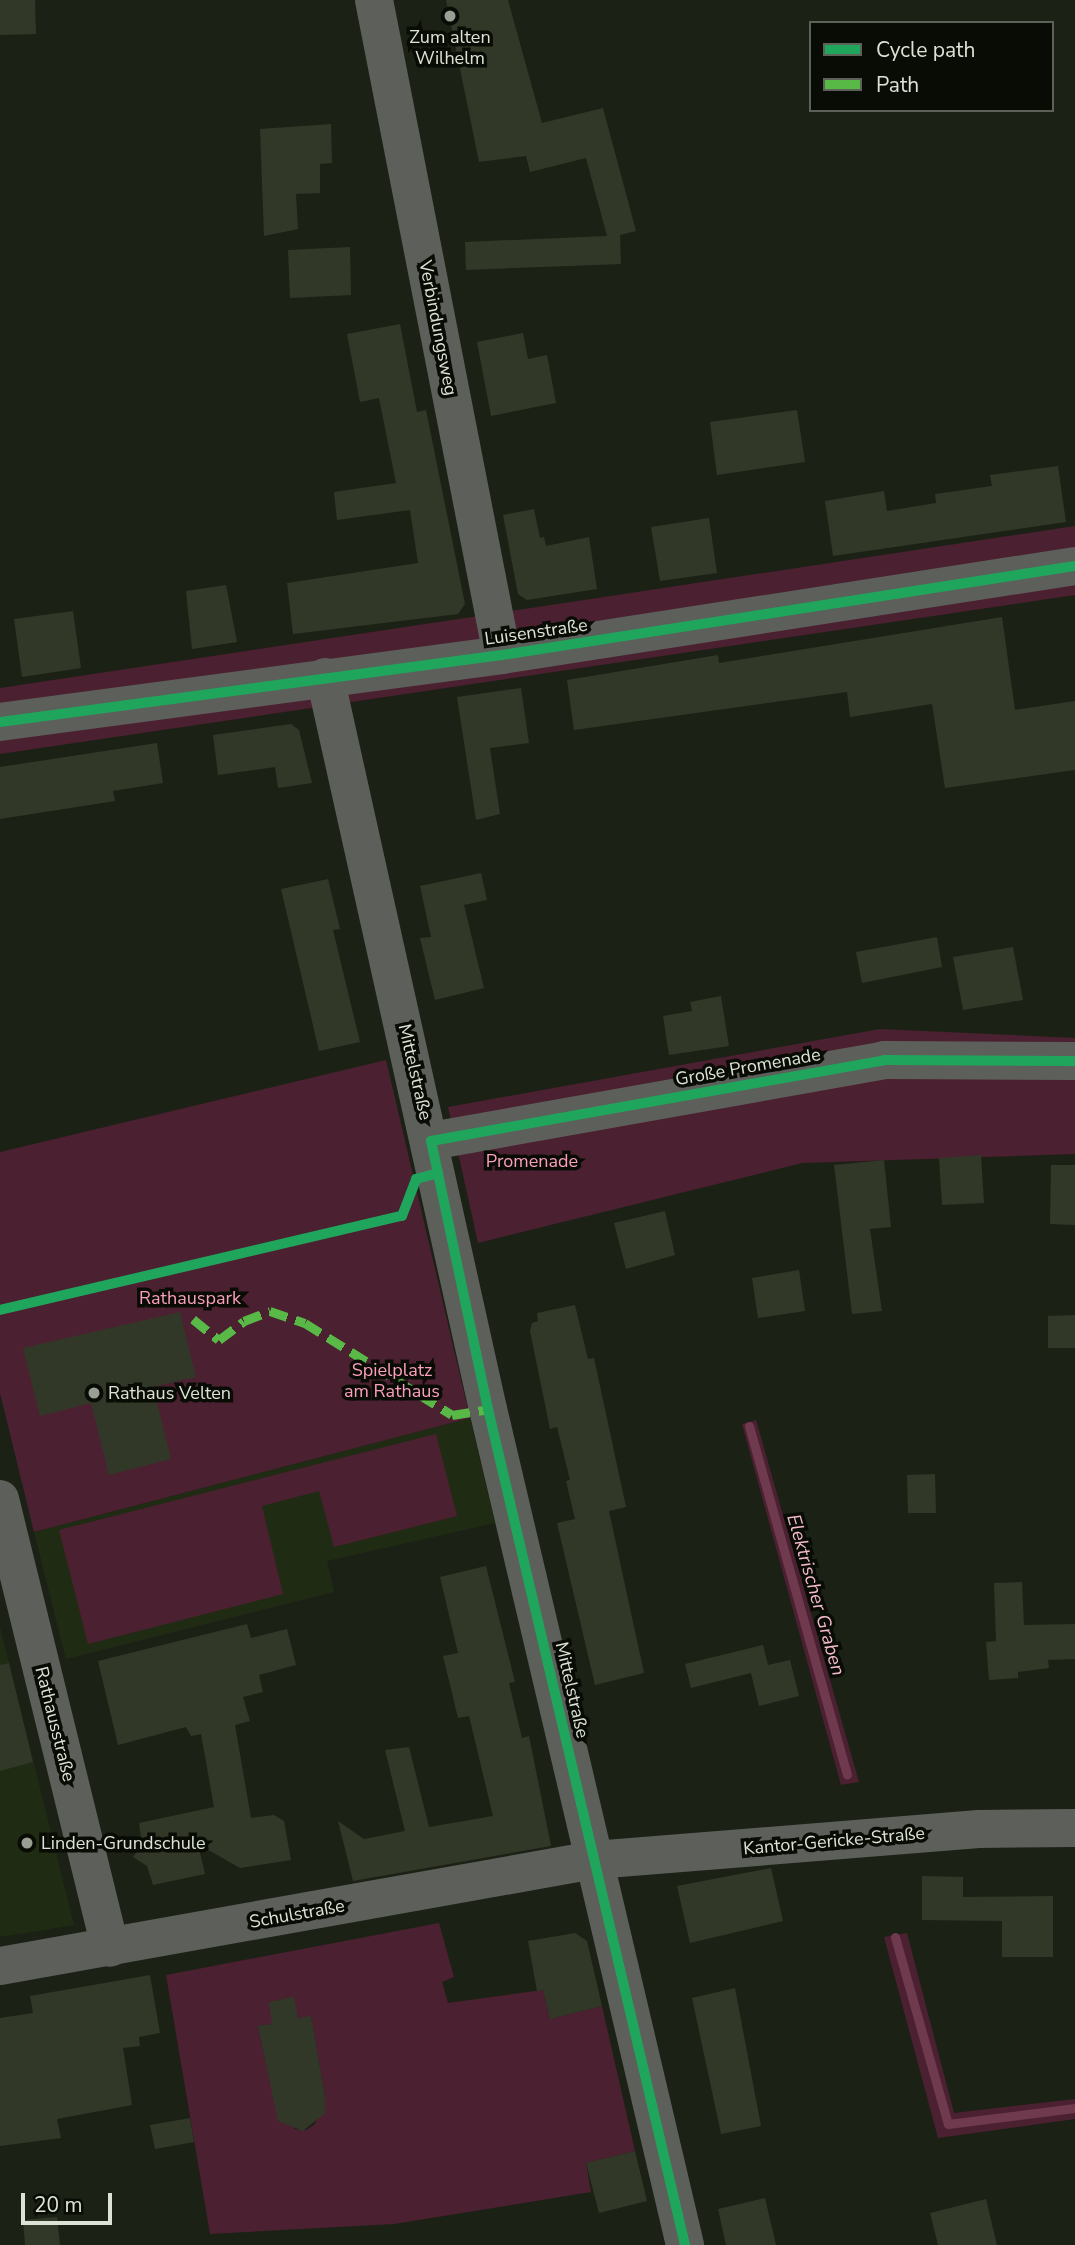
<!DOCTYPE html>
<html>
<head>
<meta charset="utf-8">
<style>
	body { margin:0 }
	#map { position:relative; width:1075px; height:2245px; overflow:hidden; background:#1c2116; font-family:"Nunito Sans",sans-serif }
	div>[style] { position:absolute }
	.built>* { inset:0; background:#202b13 }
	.green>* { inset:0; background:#4b2030 }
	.stream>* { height:9px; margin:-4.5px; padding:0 4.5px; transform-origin:4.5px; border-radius:4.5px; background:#703a4e }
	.building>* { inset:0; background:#323827 }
	.minor>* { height:38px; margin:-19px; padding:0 19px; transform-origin:19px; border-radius:19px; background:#5d5f5a }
	.quiet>* { height:9px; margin-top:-4.5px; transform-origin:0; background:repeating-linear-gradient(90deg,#58b947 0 18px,transparent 0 27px) }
	.cycleway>* { height:10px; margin:-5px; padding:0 5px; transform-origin:5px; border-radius:5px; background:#20a55d }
	.dots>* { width:19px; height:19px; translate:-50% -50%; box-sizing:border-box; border:4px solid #090c05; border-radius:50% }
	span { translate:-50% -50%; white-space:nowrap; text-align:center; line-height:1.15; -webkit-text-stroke:7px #090c05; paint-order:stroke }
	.poi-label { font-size:18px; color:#dce3d6 }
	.left { translate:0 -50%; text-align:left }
	.street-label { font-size:18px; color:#dce3d6 }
	.park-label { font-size:18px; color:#fb9ebe }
	.water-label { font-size:19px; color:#f4bacd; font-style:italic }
	.legend { position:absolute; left:809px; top:21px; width:245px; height:91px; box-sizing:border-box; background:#090c05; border:2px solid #5d6259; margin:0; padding:9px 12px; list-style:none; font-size:21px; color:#dce3d6 }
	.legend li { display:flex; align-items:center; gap:14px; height:35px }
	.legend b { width:35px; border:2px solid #5d6259 }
	.scale { position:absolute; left:21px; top:2193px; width:91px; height:32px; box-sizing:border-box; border:4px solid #dce3d6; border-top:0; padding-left:9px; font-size:21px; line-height:24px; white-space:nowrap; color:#dce3d6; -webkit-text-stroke:5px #090c05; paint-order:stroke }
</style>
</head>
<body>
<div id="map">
	<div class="built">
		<div style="clip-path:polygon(470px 1418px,495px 1523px,327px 1561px,334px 1592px,66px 1659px,34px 1532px)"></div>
		<div style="clip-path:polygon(0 1627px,74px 1925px,0 1937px)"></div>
	</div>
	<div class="green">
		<div style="clip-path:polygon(1075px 526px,1075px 595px,0 754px,0 688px)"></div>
		<div style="clip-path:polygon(880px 1029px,1075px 1038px,1075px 1154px,802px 1163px,478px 1243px,448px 1107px)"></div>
		<div style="clip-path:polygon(386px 1060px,470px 1418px,34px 1532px,0 1393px,0 1152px)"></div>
		<div style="clip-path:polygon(756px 1420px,859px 1782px,841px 1785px,742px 1424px)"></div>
		<div style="clip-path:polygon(436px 1434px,457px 1516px,334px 1547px,319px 1491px,262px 1506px,283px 1594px,88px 1644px,59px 1530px)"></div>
		<div style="clip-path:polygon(evenodd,439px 1923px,454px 1977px,442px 1982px,448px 2003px,543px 1990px,550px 2019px,602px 2006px,635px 2151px,586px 2163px,591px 2192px,394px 2224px,210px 2234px,166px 1975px,439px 1923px,290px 1998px,298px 2018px,311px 2017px,325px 2096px,315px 2124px,306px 2130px,295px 2129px,288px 2121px,279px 2121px,258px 2026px,272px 2024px,274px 2001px,290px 1998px)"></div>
		<div style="clip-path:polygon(907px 1933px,954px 2113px,1075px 2099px,1075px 2119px,938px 2138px,884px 1937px)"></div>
	</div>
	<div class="stream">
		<div style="left:749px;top:1426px;width:362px;rotate:74.3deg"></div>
		<div style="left:895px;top:1937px;width:194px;rotate:74.2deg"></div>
		<div style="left:948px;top:2124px;width:128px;rotate:-7.2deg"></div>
	</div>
	<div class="building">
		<div style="clip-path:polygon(0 0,35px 0,36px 34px,0 35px)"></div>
		<div style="clip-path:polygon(446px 0,508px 0,542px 123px,603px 108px,636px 231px,620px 235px,621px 264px,466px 270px,465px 242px,607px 236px,586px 158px,530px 172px,526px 156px,479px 162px)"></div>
		<div style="clip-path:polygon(331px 124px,332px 163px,320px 164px,320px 193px,296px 194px,298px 229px,264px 236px,260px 129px)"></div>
		<div style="clip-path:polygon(350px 247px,351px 295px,290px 298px,288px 250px)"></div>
		<div style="clip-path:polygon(400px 324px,417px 412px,426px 410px,465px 604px,458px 614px,293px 634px,287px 583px,418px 563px,410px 510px,337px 520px,334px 492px,396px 483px,379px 398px,360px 402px,347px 334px)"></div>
		<div style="clip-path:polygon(523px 333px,528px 359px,547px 355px,556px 403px,491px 416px,477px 342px)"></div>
		<div style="clip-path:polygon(797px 410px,805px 462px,717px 475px,710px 422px)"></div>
		<div style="clip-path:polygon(1058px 466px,1066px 522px,833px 556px,825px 501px,884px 491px,887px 511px,936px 503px,935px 494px,992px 486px,990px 475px)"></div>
		<div style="clip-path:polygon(534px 509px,540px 538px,544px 537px,546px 546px,589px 537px,597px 589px,527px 600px,518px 594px,503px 515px)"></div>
		<div style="clip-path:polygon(709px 518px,717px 573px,660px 581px,651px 527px)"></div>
		<div style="clip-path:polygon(226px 585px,237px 642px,192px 649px,186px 591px)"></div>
		<div style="clip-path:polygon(73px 611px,81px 668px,22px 677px,14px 619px)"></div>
		<div style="clip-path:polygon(1002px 617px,1015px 710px,1075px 701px,1075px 770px,945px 788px,932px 704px,850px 717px,847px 692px,574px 730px,567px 680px,718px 655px,719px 663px)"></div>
		<div style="clip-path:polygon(521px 688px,529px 743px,490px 748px,500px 814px,476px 820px,457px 697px)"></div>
		<div style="clip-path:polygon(291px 724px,299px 730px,312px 783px,278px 788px,275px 767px,218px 775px,213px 735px)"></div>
		<div style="clip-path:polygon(157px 743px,163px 783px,113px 791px,115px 801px,0 819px,0 767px)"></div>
		<div style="clip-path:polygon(481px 873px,487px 900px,464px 905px,484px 988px,435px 1000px,420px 938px,431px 937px,420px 886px)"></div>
		<div style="clip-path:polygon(328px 879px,340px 929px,333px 930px,360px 1042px,319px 1051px,281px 889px)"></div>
		<div style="clip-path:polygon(937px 937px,942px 967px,862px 983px,856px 952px)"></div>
		<div style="clip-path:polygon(1013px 947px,1023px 1000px,963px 1010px,953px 957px)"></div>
		<div style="clip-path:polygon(721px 996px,729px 1046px,669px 1055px,663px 1016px,692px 1011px,690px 1002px)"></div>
		<div style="clip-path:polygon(981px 1155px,984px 1203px,942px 1205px,939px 1158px)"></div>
		<div style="clip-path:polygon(884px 1160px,891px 1227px,870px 1229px,882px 1311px,852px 1314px,834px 1165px)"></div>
		<div style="clip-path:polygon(1051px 1165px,1075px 1165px,1075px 1225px,1050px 1224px)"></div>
		<div style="clip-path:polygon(665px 1211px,675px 1255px,626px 1269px,614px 1223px)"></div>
		<div style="clip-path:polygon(799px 1270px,805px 1311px,758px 1318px,752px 1278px)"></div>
		<div style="clip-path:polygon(575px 1305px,588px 1359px,594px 1358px,626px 1507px,609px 1511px,644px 1673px,595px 1685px,557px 1523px,575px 1519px,566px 1481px,570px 1480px,557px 1427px,550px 1429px,530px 1331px,532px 1323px,538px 1321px,537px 1313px)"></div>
		<div style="clip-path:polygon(180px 1312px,196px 1377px,153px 1387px,171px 1459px,109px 1475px,91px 1403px,40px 1416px,23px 1348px)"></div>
		<div style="clip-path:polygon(1075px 1315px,1075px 1348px,1048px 1348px,1048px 1316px)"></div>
		<div style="clip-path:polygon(935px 1474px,936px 1513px,908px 1513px,907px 1475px)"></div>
		<div style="clip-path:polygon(486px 1566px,515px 1682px,509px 1683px,522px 1738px,529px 1736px,551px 1846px,353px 1881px,338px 1821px,364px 1839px,405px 1831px,385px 1750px,409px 1747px,429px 1827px,493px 1816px,469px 1716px,458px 1718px,443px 1656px,458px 1653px,440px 1577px)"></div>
		<div style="clip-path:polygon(1022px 1582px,1024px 1625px,1075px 1624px,1075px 1659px,1048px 1660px,1049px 1668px,1018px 1672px,1018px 1678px,989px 1680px,986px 1642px,996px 1641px,994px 1583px)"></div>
		<div style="clip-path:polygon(247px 1624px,251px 1638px,287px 1629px,296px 1665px,259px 1675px,263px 1692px,243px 1697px,250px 1721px,235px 1725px,251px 1818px,274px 1815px,284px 1821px,291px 1860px,240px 1868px,198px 1844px,205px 1874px,153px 1885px,147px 1866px,133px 1857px,142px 1845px,139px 1823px,214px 1807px,201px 1734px,191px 1736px,186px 1727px,118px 1745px,98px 1661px)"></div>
		<div style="clip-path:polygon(763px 1645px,768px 1665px,790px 1660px,799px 1696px,759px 1706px,751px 1673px,691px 1688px,685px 1664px)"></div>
		<div style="clip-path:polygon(9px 1663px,33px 1762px,0 1771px,0 1665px)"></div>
		<div style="clip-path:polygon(771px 1868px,783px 1921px,690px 1943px,677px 1886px)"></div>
		<div style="clip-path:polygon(922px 1876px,963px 1877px,963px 1897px,1053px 1896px,1053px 1957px,1002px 1957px,1002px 1921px,922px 1920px)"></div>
		<div style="clip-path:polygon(575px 1933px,587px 1941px,602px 2006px,550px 2019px,543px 1990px,537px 1991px,528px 1941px)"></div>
		<div style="clip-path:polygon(150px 1975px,160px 2033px,139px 2037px,140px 2046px,123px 2048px,132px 2105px,57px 2119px,61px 2138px,0 2146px,0 2018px,33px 2013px,30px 1996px)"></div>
		<div style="clip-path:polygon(735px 1988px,761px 2126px,721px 2134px,692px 1998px)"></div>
		<div style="clip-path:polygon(294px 1997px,298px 2018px,311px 2016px,325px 2096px,325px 2113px,303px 2131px,278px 2121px,258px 2026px,272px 2024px,269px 2002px)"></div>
		<div style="clip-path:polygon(190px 2118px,194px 2142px,155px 2149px,150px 2125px)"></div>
		<div style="clip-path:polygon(635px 2151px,647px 2201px,599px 2213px,586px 2163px)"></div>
		<div style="clip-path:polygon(765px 2198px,776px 2245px,726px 2245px,718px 2209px)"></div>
		<div style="clip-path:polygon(986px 2199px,997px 2245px,938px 2245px,930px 2213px)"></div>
		<div style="clip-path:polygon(57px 2217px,60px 2245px,25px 2245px,23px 2220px)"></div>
	</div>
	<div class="minor">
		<div style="left:374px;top:0;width:667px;rotate:78.94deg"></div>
		<div style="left:325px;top:677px;width:750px;rotate:77.45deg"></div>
		<div style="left:488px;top:1409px;width:859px;rotate:76.74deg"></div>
		<div style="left:0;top:722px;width:506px;rotate:-7.6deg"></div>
		<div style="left:502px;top:655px;width:580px;rotate:-8.83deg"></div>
		<div style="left:431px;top:1141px;width:460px;rotate:-10.1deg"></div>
		<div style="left:884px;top:1060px;width:191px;rotate:0.3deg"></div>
		<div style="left:0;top:1499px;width:462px;rotate:76.2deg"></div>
		<div style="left:0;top:1966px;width:603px;rotate:-10.12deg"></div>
		<div style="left:594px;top:1860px;width:386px;rotate:-4.6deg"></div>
		<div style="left:979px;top:1829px;width:96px;rotate:-0.6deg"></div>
	</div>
	<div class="quiet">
		<div style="left:193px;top:1319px;width:33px;rotate:39deg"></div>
		<div style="left:219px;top:1340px;width:31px;rotate:-37deg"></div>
		<div style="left:244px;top:1321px;width:28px;rotate:-21deg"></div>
		<div style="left:270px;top:1311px;width:37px;rotate:19deg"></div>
		<div style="left:305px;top:1323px;width:173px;rotate:32deg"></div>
		<div style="left:452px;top:1415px;width:36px;rotate:-9deg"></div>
	</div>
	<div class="cycleway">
		<div style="left:0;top:722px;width:506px;rotate:-7.6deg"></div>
		<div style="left:502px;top:655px;width:580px;rotate:-8.83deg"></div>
		<div style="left:0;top:1310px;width:413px;rotate:-13.2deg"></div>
		<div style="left:402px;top:1216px;width:40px;rotate:-69deg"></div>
		<div style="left:416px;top:1179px;width:23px;rotate:-15deg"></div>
		<div style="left:685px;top:2245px;width:859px;rotate:-103.26deg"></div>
		<div style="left:488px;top:1409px;width:274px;rotate:-102deg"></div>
		<div style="left:431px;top:1141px;width:460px;rotate:-10.1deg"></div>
		<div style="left:884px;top:1060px;width:191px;rotate:0.3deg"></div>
	</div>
	<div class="dots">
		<div style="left:450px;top:16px;background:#999f93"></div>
		<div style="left:94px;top:1393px;background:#999f93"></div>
		<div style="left:27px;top:1843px;background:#999f93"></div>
	</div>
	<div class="poi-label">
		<span style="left:450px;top:48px">Zum alten<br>Wilhelm</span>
		<span class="left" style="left:108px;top:1393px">Rathaus Velten</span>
		<span class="left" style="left:41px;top:1843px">Linden-Grundschule</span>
	</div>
	<div class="street-label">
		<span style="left:438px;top:328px;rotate:79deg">Verbindungsweg</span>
		<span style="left:536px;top:632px;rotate:-8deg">Luisenstraße</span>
		<span style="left:748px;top:1067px;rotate:-10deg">Große Promenade</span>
		<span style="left:415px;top:1072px;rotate:77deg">Mittelstraße</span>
		<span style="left:572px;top:1690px;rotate:77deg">Mittelstraße</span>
		<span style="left:55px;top:1724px;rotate:76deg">Rathausstraße</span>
		<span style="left:834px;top:1841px;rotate:-5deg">Kantor-Gericke-Straße</span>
		<span style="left:297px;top:1914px;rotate:-10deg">Schulstraße</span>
	</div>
	<div class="park-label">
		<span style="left:532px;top:1161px">Promenade</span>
		<span style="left:190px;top:1298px">Rathauspark</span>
		<span style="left:392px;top:1381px">Spielplatz<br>am Rathaus</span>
	</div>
	<div class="water-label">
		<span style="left:815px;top:1595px;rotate:74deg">Elektrischer Graben</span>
	</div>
	<ul class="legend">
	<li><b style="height:9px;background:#20a55d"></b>Cycle path</li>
	<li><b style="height:9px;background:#58b947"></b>Path</li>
	</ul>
	<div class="scale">20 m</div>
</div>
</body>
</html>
